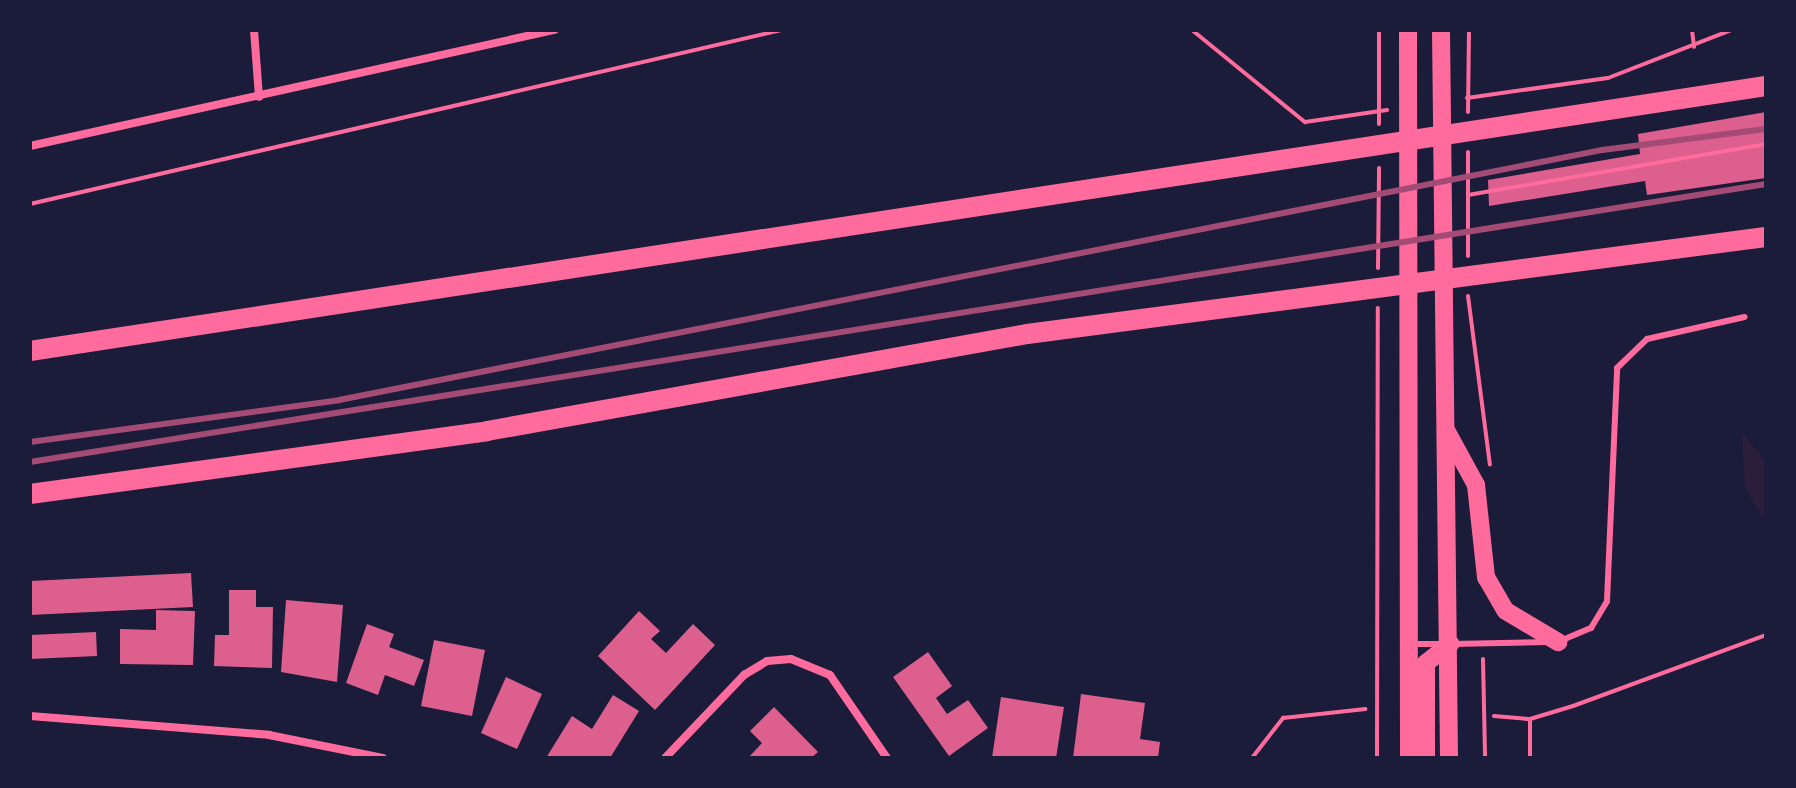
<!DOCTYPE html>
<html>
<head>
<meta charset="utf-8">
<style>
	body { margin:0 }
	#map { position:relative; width:1796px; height:788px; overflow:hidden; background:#1b1b3a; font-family:Montserrat,sans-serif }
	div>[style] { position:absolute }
	.green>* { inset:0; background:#2a1e3b }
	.building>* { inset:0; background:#dd5f8e }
	.path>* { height:4px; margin:-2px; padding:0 2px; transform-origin:2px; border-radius:2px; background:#ff6b9d }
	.service>* { height:6px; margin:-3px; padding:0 3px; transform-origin:3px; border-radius:3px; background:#ff6b9d }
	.minor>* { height:8px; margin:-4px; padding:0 4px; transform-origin:4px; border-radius:4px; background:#ff6b9d }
	.primary>* { height:18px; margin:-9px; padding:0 9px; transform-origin:9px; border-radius:9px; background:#ff6b9d }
	.motorway>* { height:20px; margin:-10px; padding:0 10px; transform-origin:10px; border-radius:10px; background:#ff6b9d }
	.rail>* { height:6px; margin:-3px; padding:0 3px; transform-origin:3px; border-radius:3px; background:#a44b75 }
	span { translate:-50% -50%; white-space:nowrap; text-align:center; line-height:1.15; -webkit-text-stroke:7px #1b1b3a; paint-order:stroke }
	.frame { position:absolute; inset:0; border:32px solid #1b1b3a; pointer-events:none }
</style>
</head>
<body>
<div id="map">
	<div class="green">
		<div style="clip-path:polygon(1742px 432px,1766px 462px,1766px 522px,1745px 488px)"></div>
	</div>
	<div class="building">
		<div style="clip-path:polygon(1766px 112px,1766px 178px,1647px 195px,1645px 181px,1489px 206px,1488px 180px,1640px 154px,1638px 134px)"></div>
		<div style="clip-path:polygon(191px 573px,193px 607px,30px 615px,30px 581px)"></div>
		<div style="clip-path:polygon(229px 590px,256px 590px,256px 607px,273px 607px,272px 668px,214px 666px,215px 635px,229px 635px)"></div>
		<div style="clip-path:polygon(286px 600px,343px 605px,337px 682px,281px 672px)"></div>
		<div style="clip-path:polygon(156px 610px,195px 611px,193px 665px,120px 664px,120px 629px,156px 630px)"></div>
		<div style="clip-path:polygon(639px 611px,660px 631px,651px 639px,666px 653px,693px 624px,715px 645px,655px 710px,598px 656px)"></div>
		<div style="clip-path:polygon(367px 624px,394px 634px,389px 647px,424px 660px,414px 686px,385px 675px,378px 695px,346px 683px)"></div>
		<div style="clip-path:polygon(96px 632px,97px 656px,30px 659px,30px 635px)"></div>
		<div style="clip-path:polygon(434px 640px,485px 650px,472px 716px,421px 706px)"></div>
		<div style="clip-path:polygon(928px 652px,952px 686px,936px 698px,947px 714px,968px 700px,988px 728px,949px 756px,893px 677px)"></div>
		<div style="clip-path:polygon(506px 677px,542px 694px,517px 749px,481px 733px)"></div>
		<div style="clip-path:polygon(1081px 694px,1145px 703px,1140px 739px,1160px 742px,1158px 758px,1073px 758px)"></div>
		<div style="clip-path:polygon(613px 695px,639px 711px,610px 758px,546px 758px,572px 716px,592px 729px)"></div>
		<div style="clip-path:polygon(1001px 697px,1064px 707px,1056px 758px,992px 758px)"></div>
		<div style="clip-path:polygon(774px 707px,818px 752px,811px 758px,748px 758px,762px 743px,750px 731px)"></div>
	</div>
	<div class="path">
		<div style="left:1192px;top:30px;width:146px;rotate:39.2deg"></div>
		<div style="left:1305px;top:122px;width:83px;rotate:-8.3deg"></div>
		<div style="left:1379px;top:30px;width:94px;rotate:90deg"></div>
		<div style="left:1692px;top:30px;width:17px;rotate:83deg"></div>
		<div style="left:1467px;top:98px;width:142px;rotate:-8.1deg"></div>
		<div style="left:1608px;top:78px;width:132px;rotate:-21.3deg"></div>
		<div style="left:1468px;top:112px;width:82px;rotate:-89.3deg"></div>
		<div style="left:1468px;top:195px;width:302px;rotate:-9.7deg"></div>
		<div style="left:30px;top:204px;width:771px;rotate:-13.04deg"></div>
		<div style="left:1468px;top:256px;width:104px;rotate:-90deg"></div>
		<div style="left:1378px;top:268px;width:100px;rotate:-89.4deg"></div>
		<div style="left:1468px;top:296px;width:170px;rotate:82.6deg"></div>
		<div style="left:1483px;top:659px;width:99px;rotate:88.8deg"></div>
		<div style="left:1494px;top:716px;width:36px;rotate:5deg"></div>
		<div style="left:1530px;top:719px;width:45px;rotate:-16.8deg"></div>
		<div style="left:1573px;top:706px;width:206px;rotate:-20.2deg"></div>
		<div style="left:1530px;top:719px;width:39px;rotate:90deg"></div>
		<div style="left:1252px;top:758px;width:51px;rotate:-52.2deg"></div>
		<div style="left:1283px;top:718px;width:83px;rotate:-6.2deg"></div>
		<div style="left:1377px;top:758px;width:450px;rotate:-89.9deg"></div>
	</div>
	<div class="service">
		<div style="left:1560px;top:641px;width:34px;rotate:-23deg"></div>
		<div style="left:1591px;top:628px;width:31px;rotate:-59deg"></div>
		<div style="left:1607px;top:601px;width:233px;rotate:-87.5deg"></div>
		<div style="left:1617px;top:368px;width:42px;rotate:-44deg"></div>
		<div style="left:1647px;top:339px;width:100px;rotate:-12.7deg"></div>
		<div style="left:1412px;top:644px;width:29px"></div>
		<div style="left:1452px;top:644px;width:97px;rotate:-1.2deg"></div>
	</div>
	<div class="minor">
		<div style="left:254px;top:30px;width:67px;rotate:85.7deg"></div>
		<div style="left:30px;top:146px;width:537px;rotate:-12.48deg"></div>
		<div style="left:30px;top:716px;width:240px;rotate:4.5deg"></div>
		<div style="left:269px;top:735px;width:116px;rotate:11.4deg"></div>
		<div style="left:665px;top:758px;width:115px;rotate:-46.4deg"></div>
		<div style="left:744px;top:675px;width:27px;rotate:-31deg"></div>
		<div style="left:767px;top:661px;width:24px;rotate:-5deg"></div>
		<div style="left:791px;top:659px;width:42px;rotate:22.3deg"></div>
		<div style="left:830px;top:675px;width:101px;rotate:55.5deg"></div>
	</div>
	<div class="primary">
		<div style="left:1408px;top:30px;width:728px;rotate:89.92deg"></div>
		<div style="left:1441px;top:30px;width:728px;rotate:89.37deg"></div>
		<div style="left:1446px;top:430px;width:63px;rotate:61.4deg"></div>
		<div style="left:1476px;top:485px;width:93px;rotate:83.8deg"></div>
		<div style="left:1486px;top:577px;width:39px;rotate:60deg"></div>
		<div style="left:1506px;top:611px;width:61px;rotate:30.8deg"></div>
		<div style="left:1426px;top:758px;width:95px;rotate:-90deg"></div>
		<div style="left:1426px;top:663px;width:31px;rotate:-38deg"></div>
	</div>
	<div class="motorway">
		<div style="left:30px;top:351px;width:1756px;rotate:-8.68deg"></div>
		<div style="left:30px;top:494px;width:461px;rotate:-7.8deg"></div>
		<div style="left:487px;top:431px;width:549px;rotate:-10.18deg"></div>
		<div style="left:1027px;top:334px;width:745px;rotate:-7.48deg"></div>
	</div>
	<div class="rail">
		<div style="left:30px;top:442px;width:312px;rotate:-7.7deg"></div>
		<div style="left:339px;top:400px;width:1288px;rotate:-11.2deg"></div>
		<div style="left:1602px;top:150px;width:165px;rotate:-7.3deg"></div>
		<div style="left:30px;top:462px;width:1758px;rotate:-9.1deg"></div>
	</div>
	<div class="frame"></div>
</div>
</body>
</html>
